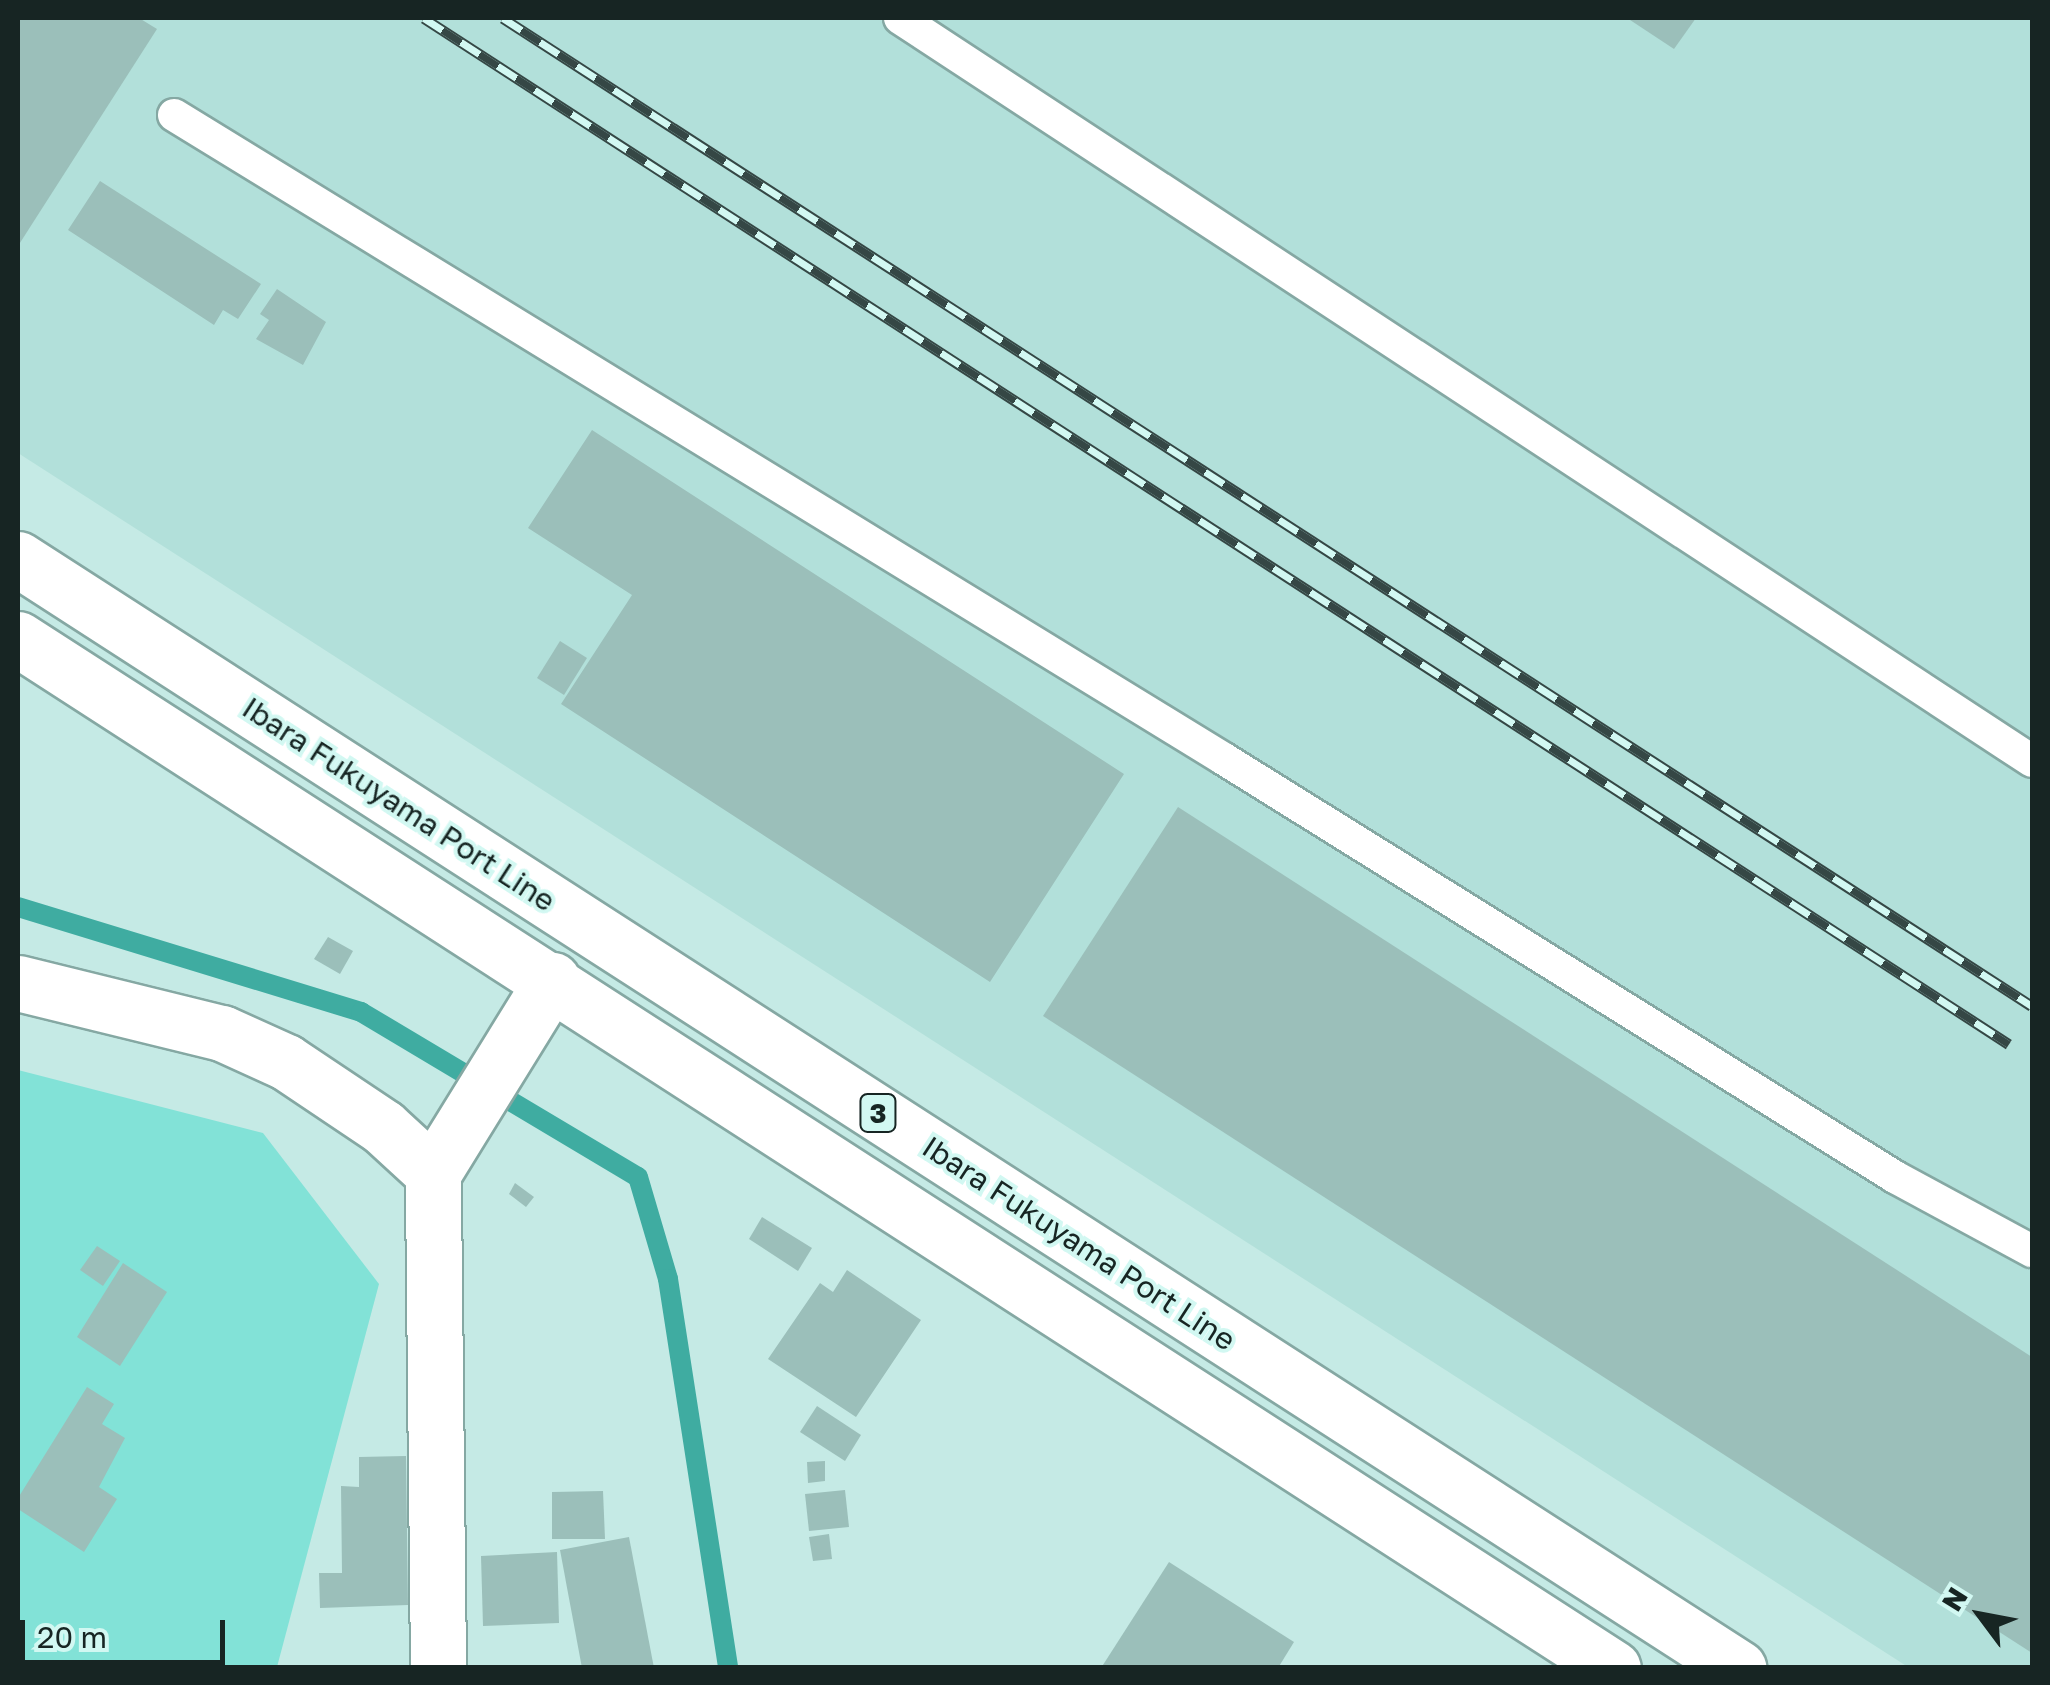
<!DOCTYPE html>
<html>
<head>
<meta charset="utf-8">
<style>
	body { margin:0 }
	#map { position:relative; width:2050px; height:1685px; overflow:hidden; background:#c5eae5; font-family:"Golos Text",sans-serif }
	div>[style] { position:absolute }
	.built>* { inset:0; background:#b2e0da }
	.green>* { inset:0; background:#82e2d7 }
	.stream>* { height:20px; margin:-10px; padding:0 10px; transform-origin:10px; border-radius:10px; background:#3faca1 }
	.building>* { inset:0; background:#9bbfba }
	.roads { filter:drop-shadow(2px 0 #85a8a3) drop-shadow(-2px 0 #85a8a3) drop-shadow(0 2px #85a8a3) drop-shadow(0 -2px #85a8a3) }
	.lane>* { height:32px; margin:-16px; padding:0 16px; transform-origin:16px; border-radius:16px; background:#fff }
	.street>* { height:55px; margin:-27.5px; padding:0 27.5px; transform-origin:27.5px; border-radius:27.5px; background:#fff }
	.primary>* { height:55px; margin:-27.5px; padding:0 27.5px; transform-origin:27.5px; border-radius:27.5px; background:#fff }
	.rail>* { height:11px; margin-top:-5.5px; transform-origin:0; background:repeating-linear-gradient(90deg,#d2f8f2 0 22px,#354745 0 44px); box-sizing:border-box; border-block:2px solid #354745 }
	span { translate:-50% -50%; white-space:nowrap; text-align:center; line-height:1.15; -webkit-text-stroke:8px #d2f8f2; paint-order:stroke }
	.shield-label span { padding:2px 8px; background:#d2f8f2; border:2px solid; border-radius:8px; -webkit-text-stroke-width:0 }
	.shield-label { font-size:28px; color:#172523; font-weight:700 }
	.street-label { font-size:30px; color:#172523 }
	.frame { position:absolute; inset:0; border:20px solid #172523; pointer-events:none }
	.north { position:absolute; left:1930px; top:1565px; width:100px; height:100px; -webkit-text-stroke:8px #d2f8f2; paint-order:stroke; rotate:302deg; font-size:28px; font-weight:700; line-height:40px; text-align:center; color:#172523 }
	.north::after { content:''; display:block; margin:auto; width:35px; height:45px; background:#172523; clip-path:polygon(50% 0,100% 100%,50% 72%,0 100%) }
	.scale { position:absolute; left:20px; top:1620px; width:205px; height:45px; box-sizing:border-box; border:5px solid #172523; border-top:0; padding-left:12px; font-size:30px; line-height:35px; white-space:nowrap; color:#172523; -webkit-text-stroke:8px #d2f8f2; paint-order:stroke }
</style>
</head>
<body>
<div id="map">
	<div class="built">
		<div style="clip-path:polygon(18px 18px,2032px 18px,2032px 1667px,1908px 1667px,18px 453px)"></div>
	</div>
	<div class="green">
		<div style="clip-path:polygon(18px 1070px,263px 1133px,379px 1284px,277px 1667px,18px 1667px)"></div>
	</div>
	<div class="stream">
		<div style="left:18px;top:907px;width:359px;rotate:17deg"></div>
		<div style="left:361px;top:1012px;width:322px;rotate:30.8deg"></div>
		<div style="left:638px;top:1177px;width:106px;rotate:73.6deg"></div>
		<div style="left:668px;top:1279px;width:394px;rotate:81.2deg"></div>
	</div>
	<div class="building">
		<div style="clip-path:polygon(18px 18px,139px 18px,157px 29px,18px 246px)"></div>
		<div style="clip-path:polygon(1627px 18px,1696px 18px,1674px 49px)"></div>
		<div style="clip-path:polygon(100px 181px,261px 284px,238px 319px,223px 310px,214px 325px,68px 230px)"></div>
		<div style="clip-path:polygon(277px 289px,326px 322px,303px 365px,256px 339px,269px 320px,260px 314px)"></div>
		<div style="clip-path:polygon(592px 430px,1124px 774px,990px 982px,561px 704px,632px 595px,528px 528px)"></div>
		<div style="clip-path:polygon(560px 641px,587px 658px,564px 695px,537px 678px)"></div>
		<div style="clip-path:polygon(1178px 807px,2032px 1357px,2032px 1653px,1043px 1016px)"></div>
		<div style="clip-path:polygon(328px 937px,353px 951px,340px 974px,314px 959px)"></div>
		<div style="clip-path:polygon(515px 1183px,534px 1197px,526px 1207px,509px 1194px)"></div>
		<div style="clip-path:polygon(762px 1217px,812px 1248px,798px 1271px,749px 1239px)"></div>
		<div style="clip-path:polygon(97px 1246px,120px 1261px,103px 1286px,80px 1270px)"></div>
		<div style="clip-path:polygon(123px 1263px,167px 1292px,120px 1366px,77px 1337px)"></div>
		<div style="clip-path:polygon(847px 1270px,921px 1320px,856px 1417px,768px 1359px,820px 1283px,833px 1292px)"></div>
		<div style="clip-path:polygon(87px 1387px,114px 1404px,102px 1424px,125px 1438px,99px 1487px,117px 1499px,84px 1552px,18px 1509px,18px 1498px)"></div>
		<div style="clip-path:polygon(817px 1406px,861px 1435px,845px 1461px,800px 1432px)"></div>
		<div style="clip-path:polygon(406px 1456px,408px 1605px,320px 1608px,319px 1573px,342px 1573px,341px 1486px,359px 1487px,359px 1457px)"></div>
		<div style="clip-path:polygon(825px 1461px,825px 1481px,808px 1483px,807px 1462px)"></div>
		<div style="clip-path:polygon(845px 1490px,849px 1527px,809px 1531px,805px 1494px)"></div>
		<div style="clip-path:polygon(603px 1491px,605px 1539px,552px 1539px,552px 1492px)"></div>
		<div style="clip-path:polygon(829px 1534px,832px 1559px,813px 1561px,809px 1537px)"></div>
		<div style="clip-path:polygon(629px 1537px,654px 1668px,582px 1668px,560px 1550px)"></div>
		<div style="clip-path:polygon(557px 1552px,559px 1623px,483px 1626px,481px 1556px)"></div>
		<div style="clip-path:polygon(1169px 1562px,1294px 1642px,1278px 1668px,1101px 1668px)"></div>
	</div>
	<div class="roads">
		<div class="lane">
			<div style="left:900px;top:18px;width:1354px;rotate:33.28deg"></div>
			<div style="left:174px;top:115px;width:1232px;rotate:31.52deg"></div>
			<div style="left:1224px;top:759px;width:791px;rotate:31.92deg"></div>
			<div style="left:1895px;top:1177px;width:156px;rotate:28.4deg"></div>
		</div>
		<div class="street">
			<div style="left:18px;top:983px;width:210px;rotate:13.8deg"></div>
			<div style="left:222px;top:1033px;width:70px;rotate:24.4deg"></div>
			<div style="left:286px;top:1062px;width:117px;rotate:33.8deg"></div>
			<div style="left:383px;top:1127px;width:68px;rotate:42.6deg"></div>
			<div style="left:438px;top:1668px;width:495px;rotate:-90.6deg"></div>
			<div style="left:433px;top:1173px;width:227px;rotate:-58.3deg"></div>
		</div>
		<div class="primary">
			<div style="left:18px;top:559px;width:2047px;rotate:32.81deg"></div>
			<div style="left:18px;top:639px;width:1898px;rotate:32.83deg"></div>
		</div>
	</div>
	<div class="rail">
		<div style="left:424px;top:18px;width:1888px;rotate:32.92deg"></div>
		<div style="left:503px;top:18px;width:1820px;rotate:32.87deg"></div>
	</div>
	<div class="shield-label">
		<span style="left:878px;top:1113px">3</span>
	</div>
	<div class="street-label">
		<span style="left:399px;top:804px;rotate:33deg">Ibara Fukuyama Port Line</span>
		<span style="left:1079px;top:1243px;rotate:33deg">Ibara Fukuyama Port Line</span>
	</div>
	<div class="frame"></div>
	<div class="north">N</div>
	<div class="scale">20 m</div>
</div>
</body>
</html>
